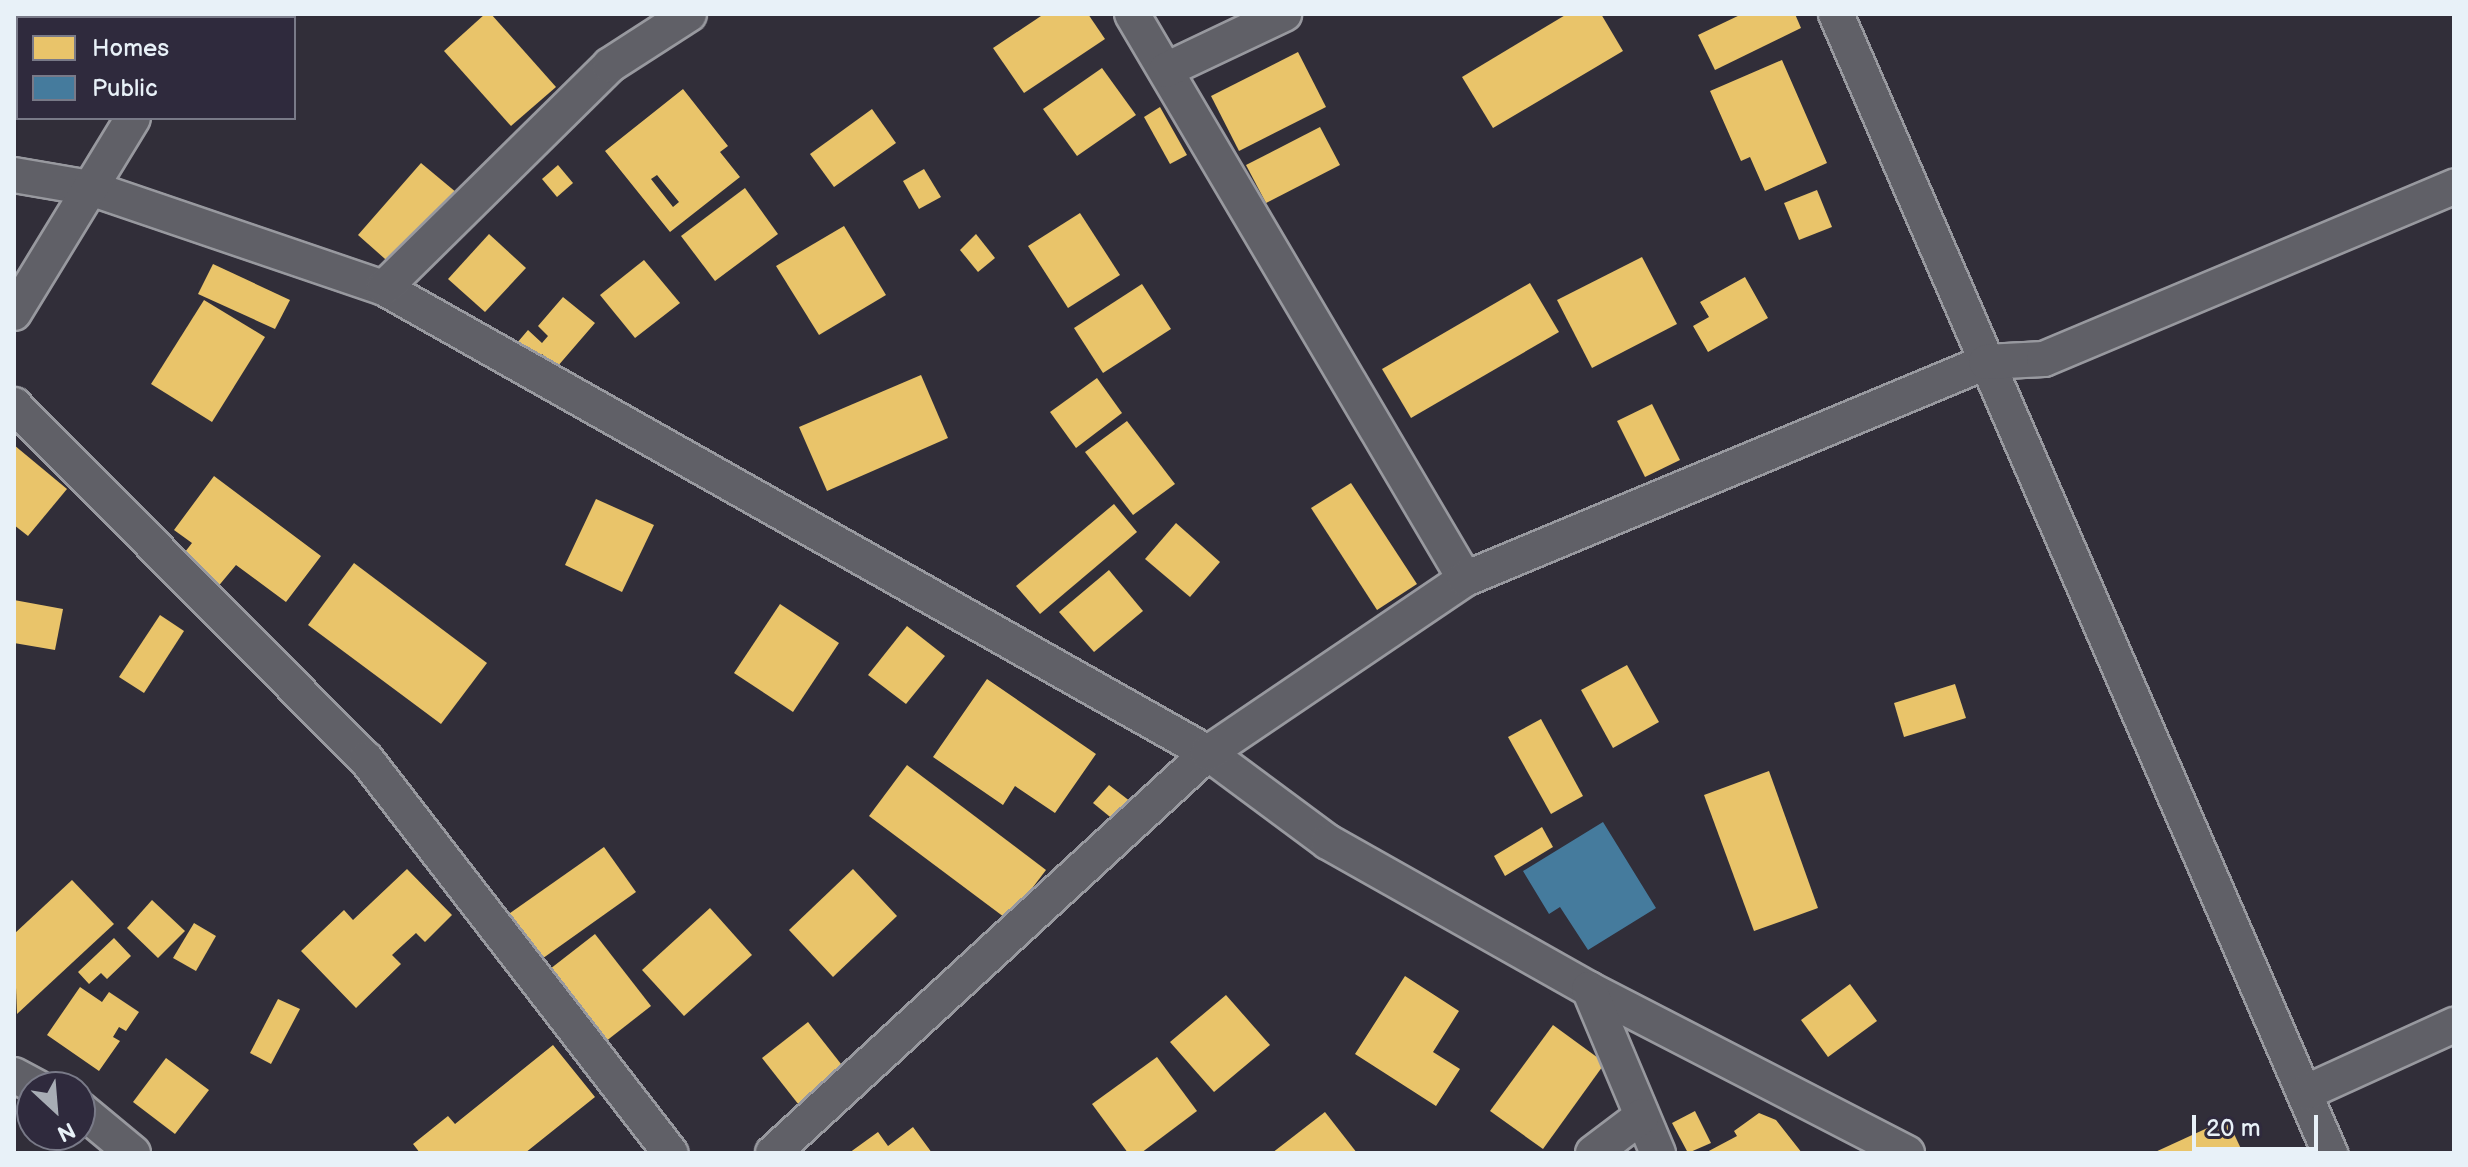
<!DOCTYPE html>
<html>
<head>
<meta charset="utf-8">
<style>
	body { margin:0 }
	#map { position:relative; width:2468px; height:1167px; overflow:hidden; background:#312e39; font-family:"Balsamiq Sans",sans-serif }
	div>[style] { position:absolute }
	.homes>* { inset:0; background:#e9c46a }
	.public>* { inset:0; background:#457b9d }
	.roads { filter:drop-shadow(2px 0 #98999f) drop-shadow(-2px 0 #98999f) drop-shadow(0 2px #98999f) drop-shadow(0 -2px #98999f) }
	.minor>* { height:34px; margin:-17px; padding:0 17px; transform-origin:17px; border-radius:17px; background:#606067 }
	span { translate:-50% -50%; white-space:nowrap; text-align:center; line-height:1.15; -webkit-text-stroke:8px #2f2a3d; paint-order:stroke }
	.frame { position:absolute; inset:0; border:16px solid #e8f1f8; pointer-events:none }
	.legend { position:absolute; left:16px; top:16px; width:280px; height:104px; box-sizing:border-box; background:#2f2a3d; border:2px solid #797a88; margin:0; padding:10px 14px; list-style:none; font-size:24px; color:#e8f1f8 }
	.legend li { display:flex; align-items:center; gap:16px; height:40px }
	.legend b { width:40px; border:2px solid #797a88 }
	.north { position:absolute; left:16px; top:1071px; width:80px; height:80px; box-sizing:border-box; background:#2f2a3d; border:2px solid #797a88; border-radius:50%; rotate:154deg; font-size:22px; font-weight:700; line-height:32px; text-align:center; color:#e8f1f8 }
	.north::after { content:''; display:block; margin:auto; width:28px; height:36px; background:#a8adb5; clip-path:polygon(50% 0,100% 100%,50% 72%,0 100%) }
	.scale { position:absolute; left:2192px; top:1115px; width:126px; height:36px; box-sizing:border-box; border:4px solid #e8f1f8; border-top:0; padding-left:10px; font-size:24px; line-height:28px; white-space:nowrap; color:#e8f1f8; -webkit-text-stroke:6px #2f2a3d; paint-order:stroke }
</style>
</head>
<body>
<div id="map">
	<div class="homes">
		<div style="clip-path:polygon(97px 14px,151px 14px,149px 18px)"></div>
		<div style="clip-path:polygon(485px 14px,491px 14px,556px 87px,511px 126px,444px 51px)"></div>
		<div style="clip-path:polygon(1044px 14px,1088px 14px,1105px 39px,1024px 93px,993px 48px)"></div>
		<div style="clip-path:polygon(1567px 14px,1601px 14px,1623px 51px,1493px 128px,1462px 77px)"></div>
		<div style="clip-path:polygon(1742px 14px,1795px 14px,1801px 28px,1715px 70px,1698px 35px)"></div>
		<div style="clip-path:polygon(1298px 52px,1326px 107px,1239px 151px,1211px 96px)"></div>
		<div style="clip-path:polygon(1782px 60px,1827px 163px,1765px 191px,1750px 157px,1741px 161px,1710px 91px)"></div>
		<div style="clip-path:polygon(1102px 68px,1136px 115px,1077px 156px,1043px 109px)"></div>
		<div style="clip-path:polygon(evenodd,683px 89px,728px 146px,720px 152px,740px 177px,670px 232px,605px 151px,683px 89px,657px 175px,679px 202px,673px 207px,651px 179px,657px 175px)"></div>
		<div style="clip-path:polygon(1160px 107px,1187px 155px,1170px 164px,1144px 117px)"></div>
		<div style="clip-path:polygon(872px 109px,896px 143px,834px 187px,810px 154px)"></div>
		<div style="clip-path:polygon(1320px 127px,1340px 165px,1266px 203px,1246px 165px)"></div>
		<div style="clip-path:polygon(421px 163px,457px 193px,393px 266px,358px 235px)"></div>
		<div style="clip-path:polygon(558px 165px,573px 183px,557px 197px,542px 179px)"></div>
		<div style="clip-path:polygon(924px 169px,941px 197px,919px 209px,903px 181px)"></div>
		<div style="clip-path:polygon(745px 188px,778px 234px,715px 281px,681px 236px)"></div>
		<div style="clip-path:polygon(1817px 190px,1832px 227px,1799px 240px,1784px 203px)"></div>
		<div style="clip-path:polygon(1080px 213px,1120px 275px,1068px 308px,1028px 246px)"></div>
		<div style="clip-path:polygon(844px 226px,886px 295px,819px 335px,776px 266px)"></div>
		<div style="clip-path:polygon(489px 234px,526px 268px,485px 312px,448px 279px)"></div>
		<div style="clip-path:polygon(976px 234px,995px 258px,978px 272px,960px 250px)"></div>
		<div style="clip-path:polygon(1642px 257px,1677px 324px,1592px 368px,1557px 300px)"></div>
		<div style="clip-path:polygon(644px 260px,680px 303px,635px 338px,600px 295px)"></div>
		<div style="clip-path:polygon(213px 264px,290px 300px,275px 329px,198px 294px)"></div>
		<div style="clip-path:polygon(1745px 277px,1768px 318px,1708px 352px,1693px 326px,1709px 317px,1700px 302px)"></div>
		<div style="clip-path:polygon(1530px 283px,1559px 332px,1411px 418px,1382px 369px)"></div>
		<div style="clip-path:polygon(1142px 284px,1171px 329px,1103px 373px,1074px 328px)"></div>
		<div style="clip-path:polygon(563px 297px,595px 323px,557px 367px,542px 354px,537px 360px,517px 343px,528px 330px,542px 343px,548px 336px,538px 326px)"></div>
		<div style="clip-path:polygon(204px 300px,265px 337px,212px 422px,151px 384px)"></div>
		<div style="clip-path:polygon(921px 375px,948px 438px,827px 491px,799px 427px)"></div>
		<div style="clip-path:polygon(1097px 378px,1122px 413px,1076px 448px,1050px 412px)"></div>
		<div style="clip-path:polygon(1652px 404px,1680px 460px,1645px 477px,1617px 421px)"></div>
		<div style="clip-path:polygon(1127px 421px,1175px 484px,1133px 515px,1085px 452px)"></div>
		<div style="clip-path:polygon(14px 445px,67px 489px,28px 536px,14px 525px)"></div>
		<div style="clip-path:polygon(214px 476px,321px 556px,286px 602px,236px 565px,216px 589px,178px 561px,192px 543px,174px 530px)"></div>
		<div style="clip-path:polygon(1351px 483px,1417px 584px,1377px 610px,1311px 508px)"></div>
		<div style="clip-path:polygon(596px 499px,654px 525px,622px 592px,565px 565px)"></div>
		<div style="clip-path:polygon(1114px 504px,1137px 532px,1040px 614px,1016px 586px)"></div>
		<div style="clip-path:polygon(1176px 523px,1220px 562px,1190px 597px,1145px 559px)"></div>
		<div style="clip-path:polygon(354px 563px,487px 663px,441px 724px,308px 625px)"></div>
		<div style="clip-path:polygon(1109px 570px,1143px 611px,1094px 652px,1059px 612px)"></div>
		<div style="clip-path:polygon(14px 600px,63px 609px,55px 650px,14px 643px)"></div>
		<div style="clip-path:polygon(780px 604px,839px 643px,793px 712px,734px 673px)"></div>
		<div style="clip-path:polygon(160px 615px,184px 631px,144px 693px,119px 677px)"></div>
		<div style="clip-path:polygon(907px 626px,945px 656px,906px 704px,868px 675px)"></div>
		<div style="clip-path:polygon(1627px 665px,1659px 722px,1613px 748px,1581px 690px)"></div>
		<div style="clip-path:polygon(987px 679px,1096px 754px,1055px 813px,1015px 786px,1003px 805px,933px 757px)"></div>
		<div style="clip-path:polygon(1955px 684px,1966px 718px,1904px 737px,1894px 703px)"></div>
		<div style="clip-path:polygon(1541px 719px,1583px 796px,1551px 814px,1508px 737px)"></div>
		<div style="clip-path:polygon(907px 765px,1046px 870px,1008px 920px,869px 816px)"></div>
		<div style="clip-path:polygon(1769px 771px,1818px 908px,1754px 931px,1704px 795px)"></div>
		<div style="clip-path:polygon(1109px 785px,1135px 805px,1120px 825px,1093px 803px)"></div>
		<div style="clip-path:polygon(1542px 827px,1553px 847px,1505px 876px,1494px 856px)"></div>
		<div style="clip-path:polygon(604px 847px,636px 892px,532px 966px,500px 920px)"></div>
		<div style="clip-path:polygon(407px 869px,452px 915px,425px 942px,416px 933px,392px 955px,401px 964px,356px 1008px,301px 951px,344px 910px,353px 920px)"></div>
		<div style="clip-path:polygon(853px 869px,897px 916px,833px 977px,789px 930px)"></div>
		<div style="clip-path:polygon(72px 880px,114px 924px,17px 1014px,14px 934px)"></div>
		<div style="clip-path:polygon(152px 900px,185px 931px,158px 958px,127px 928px)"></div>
		<div style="clip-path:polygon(710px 908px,752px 955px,684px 1016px,642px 970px)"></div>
		<div style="clip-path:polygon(194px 923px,216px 936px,196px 971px,173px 958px)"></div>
		<div style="clip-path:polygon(595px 934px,651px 1006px,596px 1049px,541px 976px)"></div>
		<div style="clip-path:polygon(114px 938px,131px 956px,107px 979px,101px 973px,89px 984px,78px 972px)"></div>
		<div style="clip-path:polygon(1405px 976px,1459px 1011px,1433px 1052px,1460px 1069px,1436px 1106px,1355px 1054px)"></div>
		<div style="clip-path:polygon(1850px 984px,1877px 1021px,1828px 1057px,1801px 1020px)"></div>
		<div style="clip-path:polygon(80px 987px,102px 1002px,109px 992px,139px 1012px,126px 1031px,119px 1027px,113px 1037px,120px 1041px,99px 1071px,47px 1035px)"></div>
		<div style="clip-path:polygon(1226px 995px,1270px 1045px,1214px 1092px,1170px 1042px)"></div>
		<div style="clip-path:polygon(278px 999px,300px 1009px,271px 1064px,250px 1053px)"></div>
		<div style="clip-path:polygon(808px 1022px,852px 1078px,806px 1114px,762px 1058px)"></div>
		<div style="clip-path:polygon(1553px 1025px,1605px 1063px,1543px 1149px,1490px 1111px)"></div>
		<div style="clip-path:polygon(553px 1045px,595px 1097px,525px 1153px,420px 1153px,413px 1144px,448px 1116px,455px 1124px)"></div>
		<div style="clip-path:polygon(1157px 1057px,1197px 1111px,1141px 1153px,1128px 1153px,1092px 1104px)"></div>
		<div style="clip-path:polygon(166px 1058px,209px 1090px,175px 1134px,133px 1102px)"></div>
		<div style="clip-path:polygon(1695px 1111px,1711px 1143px,1688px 1153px,1672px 1123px)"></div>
		<div style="clip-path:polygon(1325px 1112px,1357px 1153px,1272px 1153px)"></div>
		<div style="clip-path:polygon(1759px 1113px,1776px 1120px,1802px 1153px,1705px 1153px,1737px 1136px,1734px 1131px)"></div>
		<div style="clip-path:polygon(2227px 1119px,2243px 1153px,2153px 1153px)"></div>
		<div style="clip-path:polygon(913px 1127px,932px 1153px,849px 1153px,878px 1132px,888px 1146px)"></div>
	</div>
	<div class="public">
		<div style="clip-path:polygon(1603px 822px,1656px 908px,1588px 950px,1560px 907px,1549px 914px,1523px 871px)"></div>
	</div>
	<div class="roads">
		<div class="minor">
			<div style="left:1132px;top:14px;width:656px;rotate:59.49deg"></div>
			<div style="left:1836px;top:14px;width:1242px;rotate:66.55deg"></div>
			<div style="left:193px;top:18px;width:5px;rotate:-53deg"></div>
			<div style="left:1166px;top:70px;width:131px;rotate:-25.4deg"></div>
			<div style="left:14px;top:175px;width:77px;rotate:9.7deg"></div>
			<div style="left:90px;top:188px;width:311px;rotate:18.8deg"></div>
			<div style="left:384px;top:288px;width:946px;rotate:29.44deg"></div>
			<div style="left:1208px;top:753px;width:149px;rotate:36.6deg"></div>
			<div style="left:1328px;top:842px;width:300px;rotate:29.4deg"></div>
			<div style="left:1589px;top:989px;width:358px;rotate:27.3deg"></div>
			<div style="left:384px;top:288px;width:317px;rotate:-44.6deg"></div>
			<div style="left:610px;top:65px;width:94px;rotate:-32.8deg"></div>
			<div style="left:14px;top:313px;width:228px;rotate:-58.6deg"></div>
			<div style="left:14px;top:405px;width:499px;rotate:45.2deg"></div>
			<div style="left:366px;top:759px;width:498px;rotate:52.3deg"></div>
			<div style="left:1589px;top:989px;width:178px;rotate:67.2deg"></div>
			<div style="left:14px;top:1075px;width:26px;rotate:28deg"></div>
			<div style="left:2307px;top:1092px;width:162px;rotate:-24.5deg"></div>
			<div style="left:80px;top:1109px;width:69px;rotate:39.7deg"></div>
			<div style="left:773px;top:1153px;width:591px;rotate:-42.6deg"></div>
			<div style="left:1208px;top:753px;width:310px;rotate:-34.1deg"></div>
			<div style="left:1465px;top:579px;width:564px;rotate:-22.61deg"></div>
			<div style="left:1986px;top:362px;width:58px;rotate:-3deg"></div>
			<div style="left:2044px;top:359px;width:445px;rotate:-22.8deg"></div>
			<div style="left:1593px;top:1153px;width:61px;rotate:-37.1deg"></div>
		</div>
	</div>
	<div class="frame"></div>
	<ul class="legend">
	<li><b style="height:22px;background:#e9c46a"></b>Homes</li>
	<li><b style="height:22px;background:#457b9d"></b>Public</li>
	</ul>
	<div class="north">N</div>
	<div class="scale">20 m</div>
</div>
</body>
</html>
